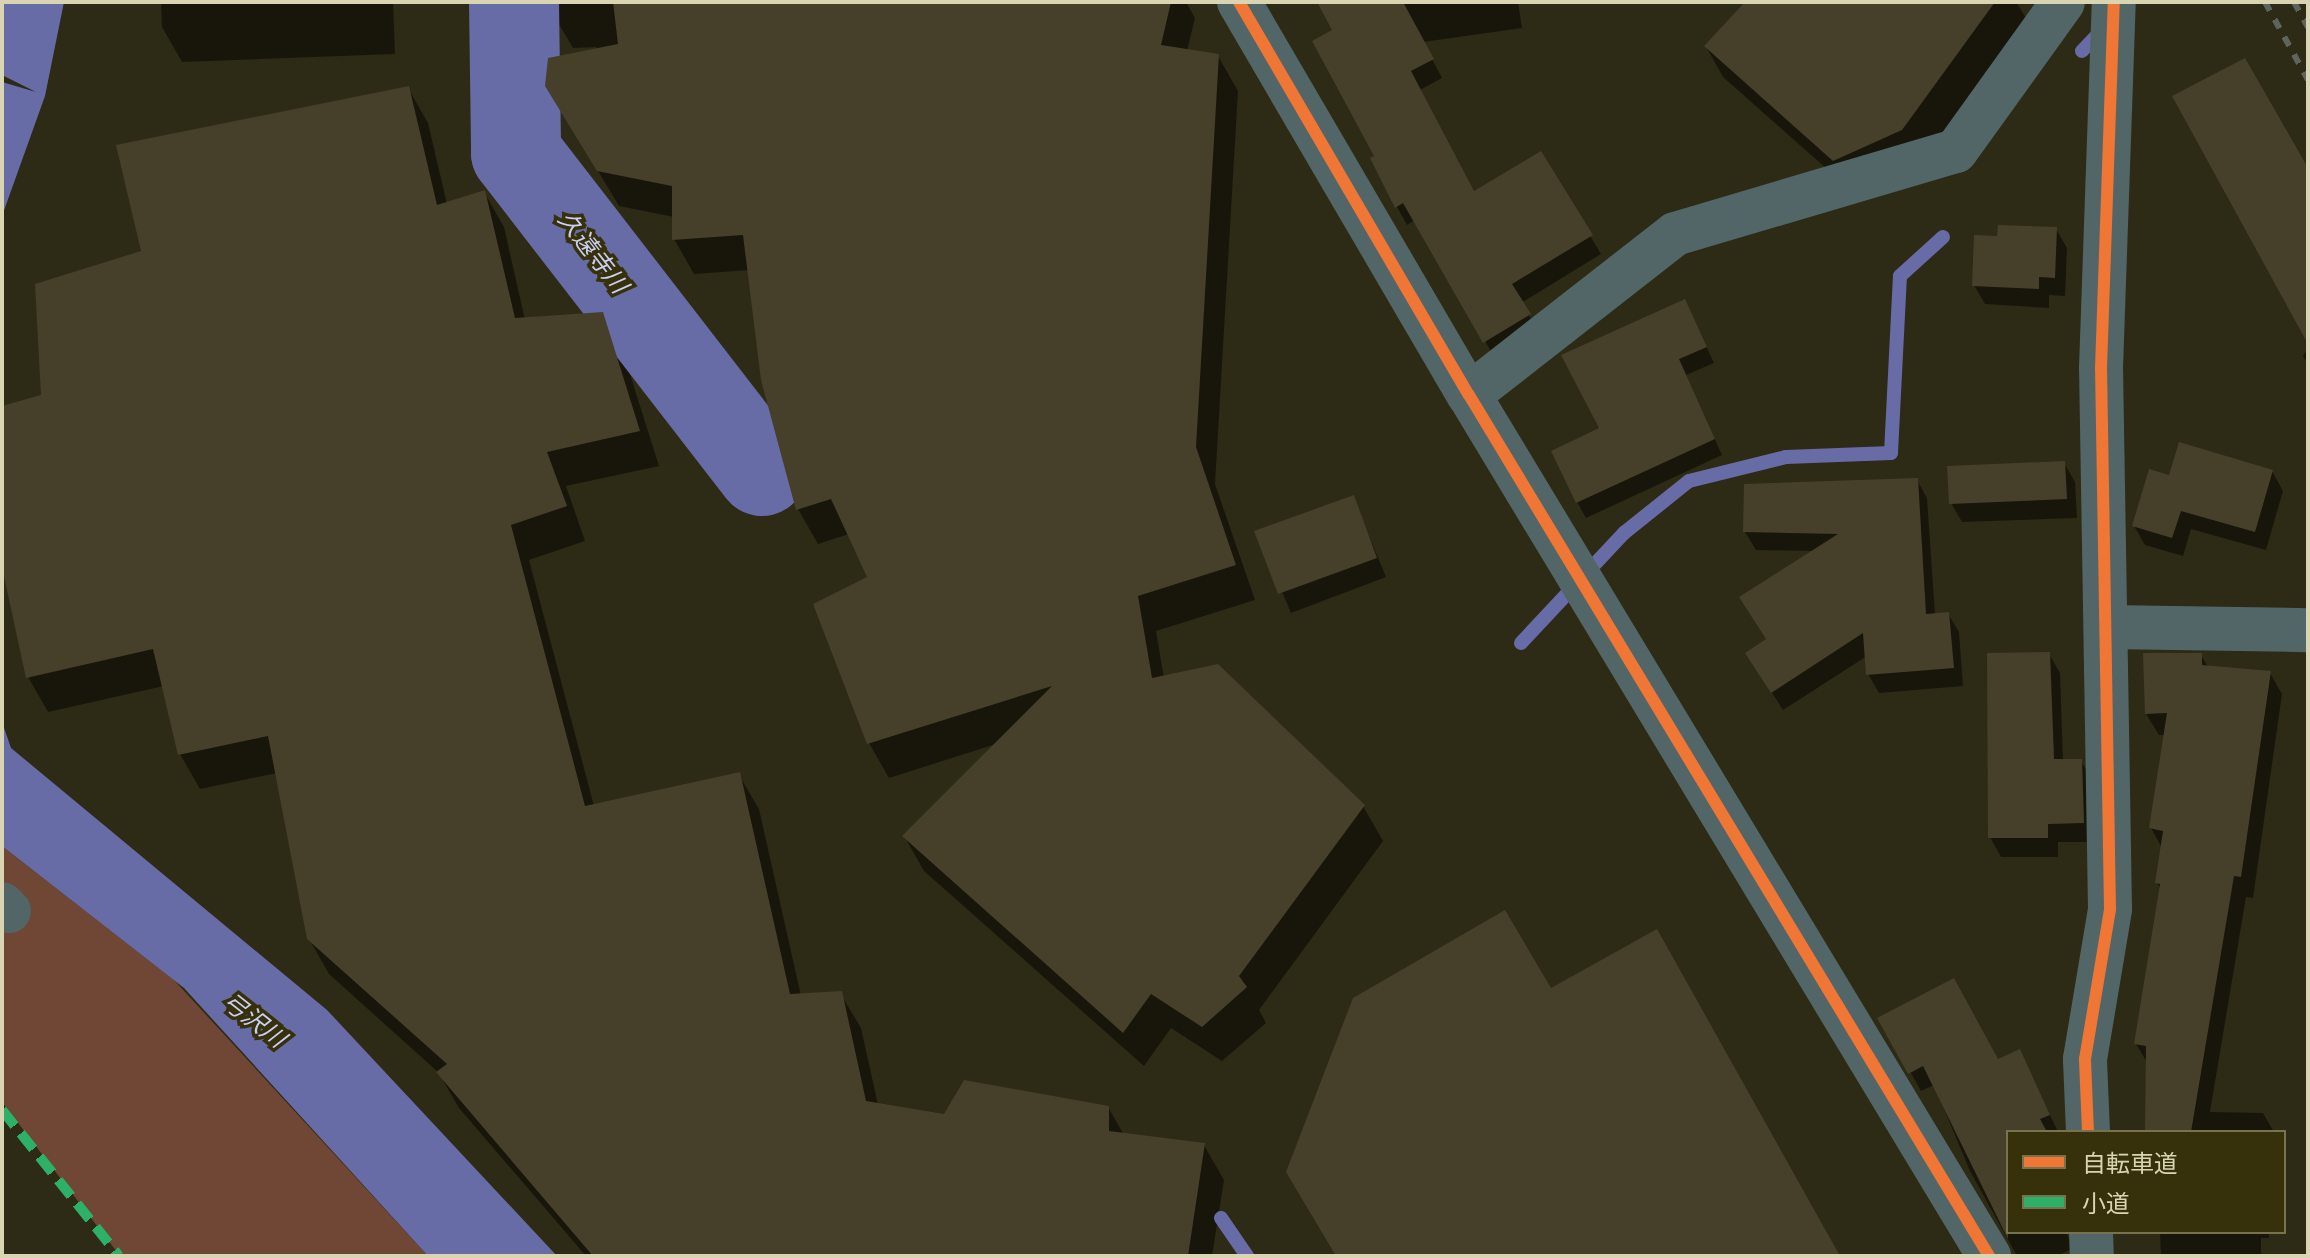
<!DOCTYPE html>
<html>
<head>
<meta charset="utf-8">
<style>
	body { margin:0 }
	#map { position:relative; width:2310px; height:1258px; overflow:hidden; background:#2d2a15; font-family:Poppins,"Noto Sans JP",sans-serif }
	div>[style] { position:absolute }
	.green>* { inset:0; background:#704634 }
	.water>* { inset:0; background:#686ca6 }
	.shadow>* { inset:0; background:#0007 }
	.stream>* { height:14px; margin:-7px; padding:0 7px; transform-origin:7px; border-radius:7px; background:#686ca6 }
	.river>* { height:90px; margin:-45px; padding:0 45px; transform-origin:45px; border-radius:45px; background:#686ca6 }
	.building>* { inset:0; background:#46402b }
	.minor>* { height:44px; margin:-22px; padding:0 22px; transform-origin:22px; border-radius:22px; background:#526567 }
	.rail>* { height:6px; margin-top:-3px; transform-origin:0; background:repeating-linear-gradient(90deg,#5d645c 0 10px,transparent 0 20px) }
	.quiet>* { height:10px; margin-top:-5px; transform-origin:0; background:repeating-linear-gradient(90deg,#2db169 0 20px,transparent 0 30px) }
	.cycleway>* { height:12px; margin:-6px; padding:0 6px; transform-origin:6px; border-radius:6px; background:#f07635 }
	span { translate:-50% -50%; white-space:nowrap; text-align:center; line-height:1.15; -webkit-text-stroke:7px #37310b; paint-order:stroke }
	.water-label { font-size:24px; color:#cbcff5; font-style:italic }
	.frame { position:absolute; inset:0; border:4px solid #d9d4b2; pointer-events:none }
	.legend { position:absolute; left:2006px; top:1130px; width:280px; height:104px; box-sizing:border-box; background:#37310b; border:2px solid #78724e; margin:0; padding:10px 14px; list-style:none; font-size:24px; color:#d9d4b2 }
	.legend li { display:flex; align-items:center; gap:16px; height:40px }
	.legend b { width:40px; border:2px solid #78724e }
</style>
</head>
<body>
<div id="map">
	<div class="green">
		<div style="clip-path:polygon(2px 846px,174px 980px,428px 1256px,120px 1256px,2px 1102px)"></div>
	</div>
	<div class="water">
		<div style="clip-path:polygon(2px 2px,64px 2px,45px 96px,2px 216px,2px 82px,36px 92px,2px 75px)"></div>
		<div style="clip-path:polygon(2px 722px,11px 748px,327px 1010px,557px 1256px,428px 1256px,184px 988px,2px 846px)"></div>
	</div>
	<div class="shadow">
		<div style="clip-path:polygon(161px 2px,393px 2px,395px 54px,182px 62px,162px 27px)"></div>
		<div style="clip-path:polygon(554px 2px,1186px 2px,1195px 18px,1187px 51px,1218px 56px,1238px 91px,1215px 484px,1255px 600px,1156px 631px,1164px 678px,1363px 806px,1383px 841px,1259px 1010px,1266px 1023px,1222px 1061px,1171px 1028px,1144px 1066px,924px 871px,904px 836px,996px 744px,889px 778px,869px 743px,870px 578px,849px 534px,818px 544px,798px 509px,750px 270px,694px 274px,674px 239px,674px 217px,619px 206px,568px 121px,597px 47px,573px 48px,553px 14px)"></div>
		<div style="clip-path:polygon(1319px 2px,1518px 2px,1522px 28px,1423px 42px,1442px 78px,1420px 90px,1474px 193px,1541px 154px,1601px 254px,1521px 303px,1540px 333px,1496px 360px,1415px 220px,1407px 225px,1397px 207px,1335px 30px)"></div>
		<div style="clip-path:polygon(1748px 2px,2016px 2px,2026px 18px,1921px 163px,1854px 193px,1723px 77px,1705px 45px)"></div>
		<div style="clip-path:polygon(408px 88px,428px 123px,447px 204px,484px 192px,504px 227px,525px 320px,602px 314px,622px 349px,659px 466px,566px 486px,585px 541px,529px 560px,594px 806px,739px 775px,759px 809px,801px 996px,840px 993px,861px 1028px,878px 1105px,946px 1116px,1108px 1107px,1124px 1135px,1204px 1145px,1224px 1180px,1212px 1256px,586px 1256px,459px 1108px,438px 1072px,329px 974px,309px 939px,277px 773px,200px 789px,180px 754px,164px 686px,48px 712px,28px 677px,2px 557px,2px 408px,43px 396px,143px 252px)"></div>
		<div style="clip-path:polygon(2056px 229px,2067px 248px,2065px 296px,2049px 295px,2049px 308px,1985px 304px,1974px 285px,1999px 238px)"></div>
		<div style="clip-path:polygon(1693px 317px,1714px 363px,1686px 375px,1722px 455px,1586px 518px,1577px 502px,1601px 429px)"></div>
		<div style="clip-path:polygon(2308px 348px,2308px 364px,2303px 356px)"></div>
		<div style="clip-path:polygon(2064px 463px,2075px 482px,2077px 518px,1962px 522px,1951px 503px)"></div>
		<div style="clip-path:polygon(2272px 471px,2283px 491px,2266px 550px,2191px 529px,2183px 556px,2145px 545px,2134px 526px,2170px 477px)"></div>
		<div style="clip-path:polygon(1917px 480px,1927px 498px,1935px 615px,1948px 614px,1959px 632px,1963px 686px,1879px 693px,1868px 674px,1867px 656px,1783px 710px,1758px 671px,1768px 640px,1815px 551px,1756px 550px,1745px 532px)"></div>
		<div style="clip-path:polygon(1353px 497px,1386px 577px,1291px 613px,1257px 532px)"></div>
		<div style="clip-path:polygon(2049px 654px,2060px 673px,2063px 761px,2081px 761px,2092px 780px,2093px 842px,2058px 842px,2058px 857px,2001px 857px,1990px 837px)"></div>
		<div style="clip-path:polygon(2201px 655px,2208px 667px,2270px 673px,2282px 694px,2253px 898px,2246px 897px,2210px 1112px,2263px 1113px,2274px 1132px,2147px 1132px,2148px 1064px,2136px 1044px,2161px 890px,2157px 883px,2162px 848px,2151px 828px,2165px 735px,2159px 735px,2146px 714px)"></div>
		<div style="clip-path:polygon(1880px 1018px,1997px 1062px,2020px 1052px,2058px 1132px,2008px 1132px,2008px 1232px,2066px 1232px,2073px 1248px,2058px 1256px,2017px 1256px,1970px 1171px,1934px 1085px,1921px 1091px)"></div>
		<div style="clip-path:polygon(2160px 1232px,2269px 1232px,2269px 1238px,2261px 1238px,2261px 1256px,2161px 1256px)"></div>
	</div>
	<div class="stream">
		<div style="left:2082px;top:51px;width:32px;rotate:-46deg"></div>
		<div style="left:1521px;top:643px;width:151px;rotate:-46.9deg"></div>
		<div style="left:1624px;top:533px;width:83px;rotate:-38.7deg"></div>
		<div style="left:1689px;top:481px;width:100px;rotate:-13.9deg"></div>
		<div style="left:1786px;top:457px;width:105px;rotate:-2.2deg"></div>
		<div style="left:1891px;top:453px;width:177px;rotate:-87.1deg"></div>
		<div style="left:1900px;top:276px;width:58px;rotate:-42.2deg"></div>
		<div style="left:1221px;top:1218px;width:46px;rotate:55.6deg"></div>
	</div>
	<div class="river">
		<div style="left:514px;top:2px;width:151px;rotate:89.2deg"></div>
		<div style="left:516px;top:153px;width:402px;rotate:52.3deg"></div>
	</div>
	<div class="building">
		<div style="clip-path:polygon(613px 2px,1171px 2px,1161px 45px,1219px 54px,1196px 447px,1236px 565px,1138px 596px,1152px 678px,1218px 664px,1365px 805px,1239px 976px,1247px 987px,1202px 1027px,1151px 994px,1123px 1033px,902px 836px,1052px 686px,867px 744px,813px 604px,867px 577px,831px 499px,796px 510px,761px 380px,743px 235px,672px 240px,672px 186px,597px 171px,545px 86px,548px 58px,618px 44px)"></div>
		<div style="clip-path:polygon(1317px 2px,1403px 2px,1434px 59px,1411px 71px,1474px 191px,1541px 151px,1593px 235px,1512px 284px,1531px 314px,1483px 343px,1403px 203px,1395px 208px,1370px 158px,1374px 156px,1312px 41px,1332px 30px)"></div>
		<div style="clip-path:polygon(1745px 2px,1995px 2px,1902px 130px,1833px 161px,1704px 46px)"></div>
		<div style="clip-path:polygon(2245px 58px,2308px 168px,2308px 344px,2172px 96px)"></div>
		<div style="clip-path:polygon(409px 86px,437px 205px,485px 190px,515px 318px,603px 312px,640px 431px,547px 452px,567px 506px,511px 525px,585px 806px,740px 772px,790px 994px,842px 991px,866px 1101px,944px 1114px,964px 1080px,1109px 1106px,1109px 1131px,1205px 1143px,1188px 1256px,593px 1256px,436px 1072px,447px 1064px,307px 939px,268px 736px,178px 755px,153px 649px,26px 678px,2px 567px,2px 406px,41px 395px,35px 284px,141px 251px,116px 145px)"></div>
		<div style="clip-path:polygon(1998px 225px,2057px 227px,2055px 278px,2039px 277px,2039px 289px,1972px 286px,1974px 235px,1997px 236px)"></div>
		<div style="clip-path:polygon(1685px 299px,1707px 347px,1679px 359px,1715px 439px,1576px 503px,1551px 451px,1599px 428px,1561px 355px)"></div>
		<div style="clip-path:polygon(2179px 442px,2273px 470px,2255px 532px,2181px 511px,2172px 538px,2132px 526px,2149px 469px,2169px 475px)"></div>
		<div style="clip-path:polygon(2065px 461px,2067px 499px,1949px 504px,1947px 466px)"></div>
		<div style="clip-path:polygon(1918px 478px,1926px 614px,1949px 612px,1954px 668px,1866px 675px,1863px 633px,1771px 693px,1745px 653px,1766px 639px,1739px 597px,1838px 534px,1743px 532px,1744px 484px)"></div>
		<div style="clip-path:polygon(1354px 495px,1377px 558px,1278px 594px,1254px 531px)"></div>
		<div style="clip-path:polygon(2050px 652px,2054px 759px,2082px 759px,2084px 823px,2048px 824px,2048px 838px,1988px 838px,1987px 653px)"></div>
		<div style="clip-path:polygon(2143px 653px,2202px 653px,2202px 665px,2271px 671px,2241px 877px,2234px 876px,2191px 1132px,2145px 1132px,2146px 1046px,2134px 1044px,2160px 884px,2155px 883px,2163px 831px,2149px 828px,2167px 713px,2145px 714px)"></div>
		<div style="clip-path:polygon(1505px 910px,1551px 988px,1657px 929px,1840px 1256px,1336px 1256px,1286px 1172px,1353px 998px)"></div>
		<div style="clip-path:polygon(1954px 978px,1998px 1059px,2020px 1049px,2050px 1115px,2040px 1119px,2047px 1132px,2008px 1132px,2008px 1239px,1923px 1066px,1908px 1074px,1877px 1018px)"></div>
	</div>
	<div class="minor">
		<div style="left:1239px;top:2px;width:455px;rotate:59.7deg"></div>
		<div style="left:1469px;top:395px;width:1006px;rotate:58.87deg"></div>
		<div style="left:1469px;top:395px;width:261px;rotate:-38deg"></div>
		<div style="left:1675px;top:234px;width:293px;rotate:-16.5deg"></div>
		<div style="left:1956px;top:151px;width:183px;rotate:-54.3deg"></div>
		<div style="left:2108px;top:627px;width:200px;rotate:0.9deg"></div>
		<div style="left:2px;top:904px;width:10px;rotate:45deg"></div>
		<div style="left:2088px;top:1132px;width:73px;rotate:-92.4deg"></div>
		<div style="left:2085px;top:1059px;width:152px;rotate:-80.5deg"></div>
		<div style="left:2110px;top:909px;width:541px;rotate:-90.95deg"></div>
		<div style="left:2101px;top:368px;width:366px;rotate:-88deg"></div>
		<div style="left:2091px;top:1232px;width:24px;rotate:88deg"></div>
	</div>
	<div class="rail">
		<div style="left:2265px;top:2px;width:89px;rotate:61.1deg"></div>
		<div style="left:2294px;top:2px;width:29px;rotate:61deg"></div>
	</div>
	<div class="quiet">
		<div style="left:2px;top:1110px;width:187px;rotate:51.3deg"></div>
	</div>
	<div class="cycleway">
		<div style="left:1239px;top:2px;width:455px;rotate:59.7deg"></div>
		<div style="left:1469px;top:395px;width:1006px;rotate:58.87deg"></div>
		<div style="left:2088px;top:1132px;width:73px;rotate:-92.4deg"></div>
		<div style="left:2085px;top:1059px;width:152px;rotate:-80.5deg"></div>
		<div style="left:2110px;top:909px;width:541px;rotate:-90.95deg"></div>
		<div style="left:2101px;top:368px;width:366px;rotate:-88deg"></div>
	</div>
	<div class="water-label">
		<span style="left:593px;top:252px;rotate:52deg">久遠寺川</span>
		<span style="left:254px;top:1020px;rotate:38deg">弓沢川</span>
	</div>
	<div class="frame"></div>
	<ul class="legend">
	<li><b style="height:10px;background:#f07635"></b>自転車道</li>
	<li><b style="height:10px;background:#2db169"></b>小道</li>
	</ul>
</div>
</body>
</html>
